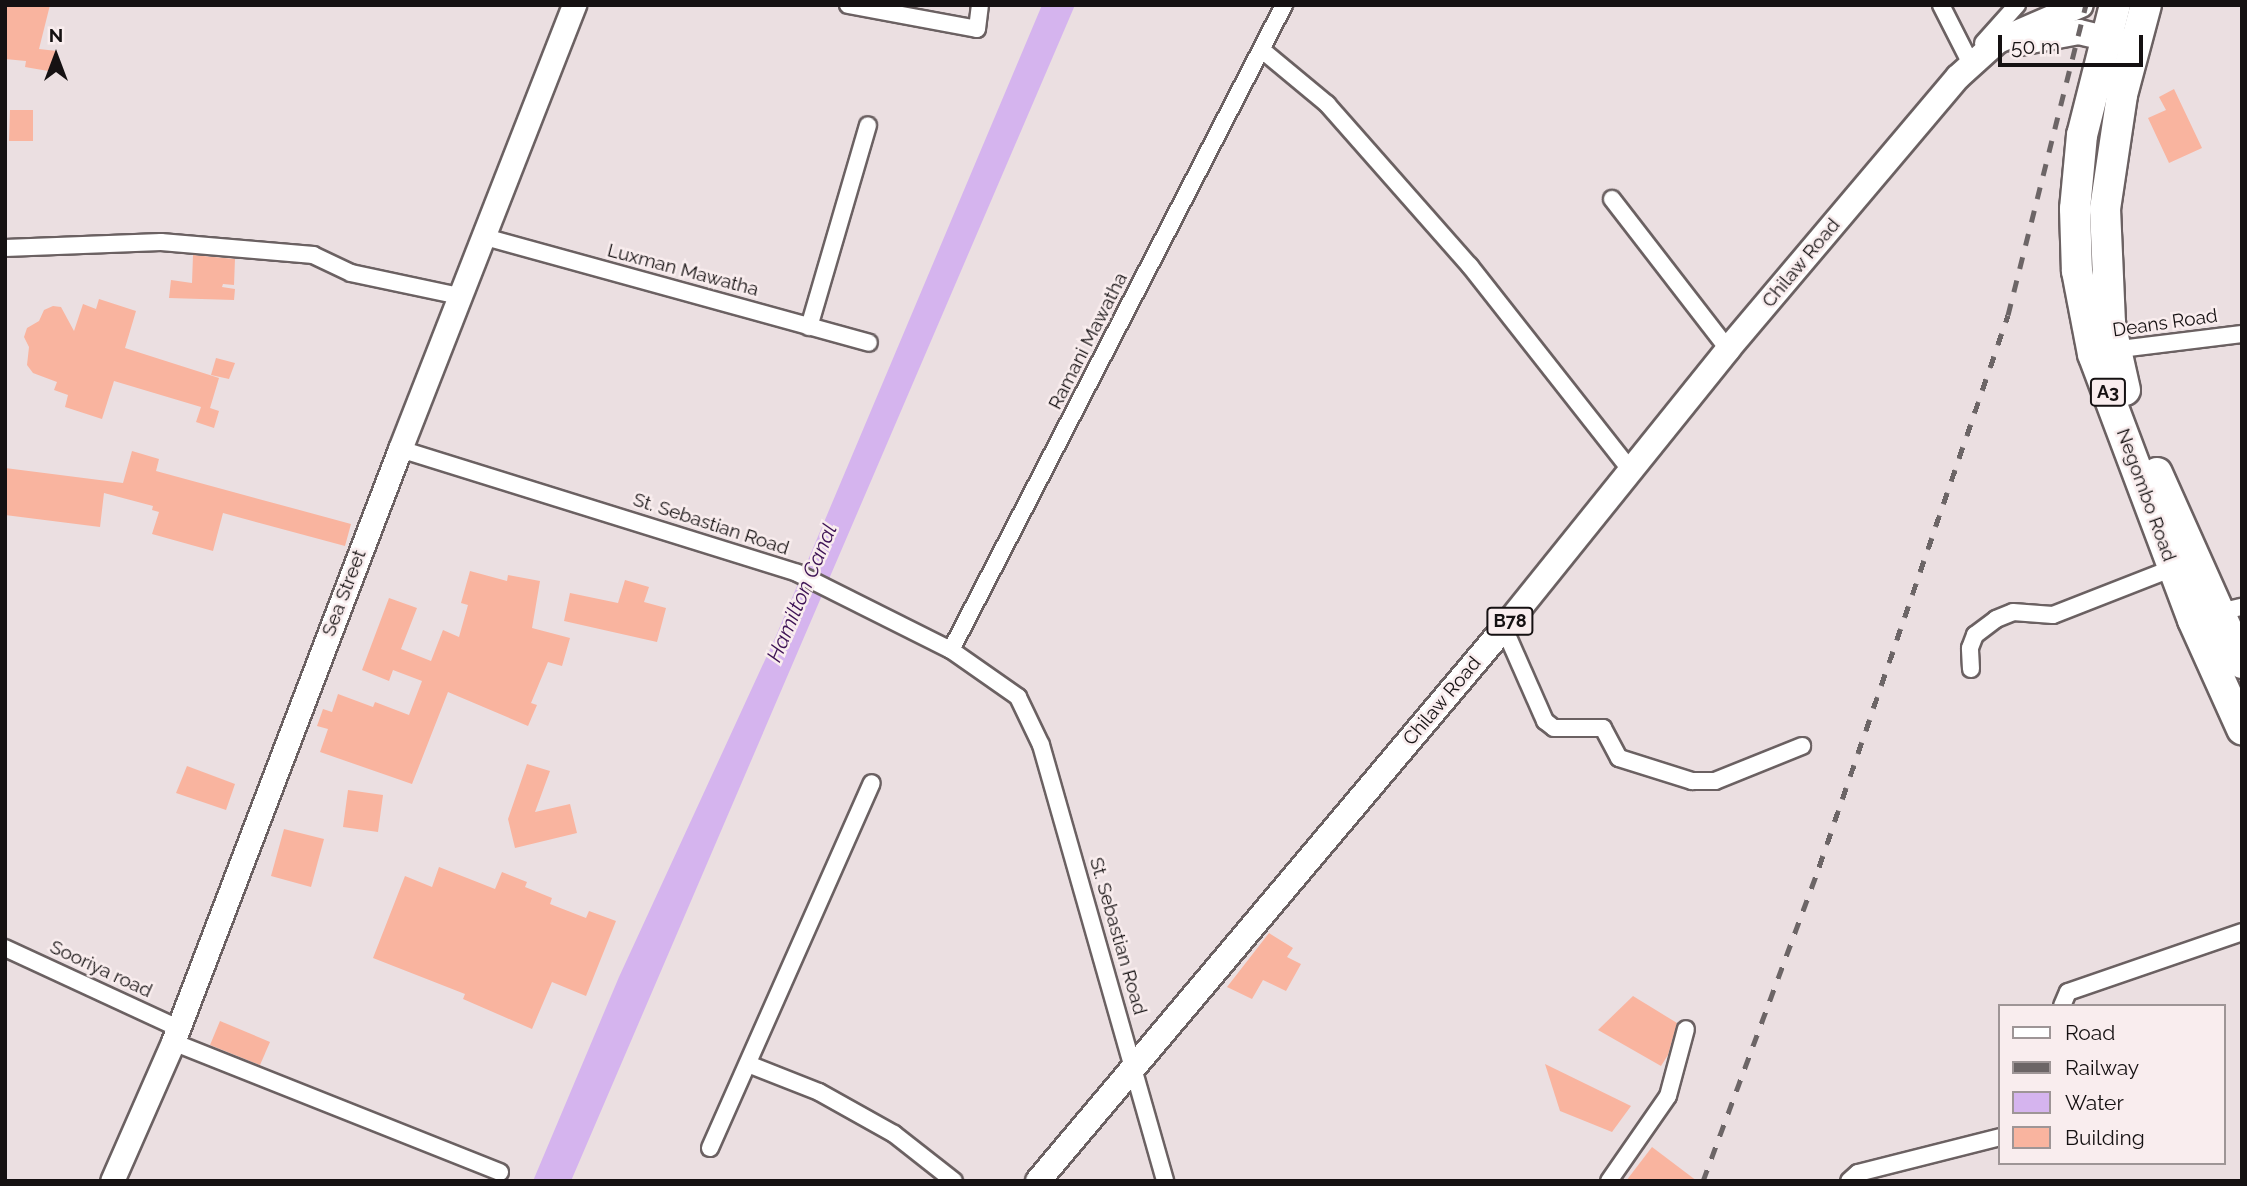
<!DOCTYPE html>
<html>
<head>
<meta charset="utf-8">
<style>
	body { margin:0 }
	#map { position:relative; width:2247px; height:1186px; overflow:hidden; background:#ebdfe1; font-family:Raleway,sans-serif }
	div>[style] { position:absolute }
	.water>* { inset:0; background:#d5b4ee }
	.building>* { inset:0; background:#f9b49f }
	.roads { filter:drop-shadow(2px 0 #6b6162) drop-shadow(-2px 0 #6b6162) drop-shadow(0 2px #6b6162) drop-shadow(0 -2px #6b6162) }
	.street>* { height:16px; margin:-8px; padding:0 8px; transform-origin:8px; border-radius:8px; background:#fff }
	.secondary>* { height:23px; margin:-11.5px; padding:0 11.5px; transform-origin:11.5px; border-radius:11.5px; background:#fff }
	.primary>* { height:24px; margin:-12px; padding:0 12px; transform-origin:12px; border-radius:12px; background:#fff }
	.highway>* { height:30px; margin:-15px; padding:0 15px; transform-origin:15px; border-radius:15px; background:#fff }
	.rail>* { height:5px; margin-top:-2.5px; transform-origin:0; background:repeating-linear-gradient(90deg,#6c6566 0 12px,transparent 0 24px) }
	span { translate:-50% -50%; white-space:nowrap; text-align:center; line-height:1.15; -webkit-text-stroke:5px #f9edee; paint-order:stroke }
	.shield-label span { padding:2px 5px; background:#f9edee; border:2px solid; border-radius:5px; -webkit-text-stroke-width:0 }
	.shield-label { font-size:18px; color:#151112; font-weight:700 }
	.street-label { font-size:19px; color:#151112 }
	.water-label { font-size:21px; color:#3c1154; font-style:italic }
	.frame { position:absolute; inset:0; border:7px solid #151112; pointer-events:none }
	.legend { position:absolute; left:1998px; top:1004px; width:228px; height:161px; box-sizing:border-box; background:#f9edee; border:2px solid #9e9596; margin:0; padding:9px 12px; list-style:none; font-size:21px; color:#151112 }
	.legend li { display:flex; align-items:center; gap:14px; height:35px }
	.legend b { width:35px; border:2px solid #9e9596 }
	.north { position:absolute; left:21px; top:21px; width:70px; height:70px; -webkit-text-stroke:5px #f9edee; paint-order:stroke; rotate:0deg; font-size:19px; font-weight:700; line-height:28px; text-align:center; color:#151112 }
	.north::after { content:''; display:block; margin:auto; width:24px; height:32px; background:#151112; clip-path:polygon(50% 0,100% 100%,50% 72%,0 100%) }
	.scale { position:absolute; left:1998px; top:35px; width:145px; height:32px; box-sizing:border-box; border:4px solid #151112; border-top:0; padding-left:9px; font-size:21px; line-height:24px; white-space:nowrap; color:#151112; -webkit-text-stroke:5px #f9edee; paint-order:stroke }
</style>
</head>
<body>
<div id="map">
	<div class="water">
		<div style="clip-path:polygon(1042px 5px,1075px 5px,571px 1181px,533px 1181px,619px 977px,776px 636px)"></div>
	</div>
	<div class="building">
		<div style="clip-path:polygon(5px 5px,50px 5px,39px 49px,57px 51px,54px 72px,25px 67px,26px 61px,5px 59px)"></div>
		<div style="clip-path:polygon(2174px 89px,2202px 148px,2169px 163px,2148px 118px,2166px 110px,2159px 97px)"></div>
		<div style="clip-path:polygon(10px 110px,33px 110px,33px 141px,9px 141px)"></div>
		<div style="clip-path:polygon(193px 255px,235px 259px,234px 285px,223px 284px,222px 287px,235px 289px,234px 300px,169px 298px,171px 280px,192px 283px)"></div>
		<div style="clip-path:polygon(99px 299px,136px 311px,125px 348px,219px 378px,210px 408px,219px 411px,214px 428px,196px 422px,201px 407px,114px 381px,102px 419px,65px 407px,68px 395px,54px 390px,57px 382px,33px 373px,27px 365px,29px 347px,24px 337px,27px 328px,39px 321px,44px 310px,53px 306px,61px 307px,74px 331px,83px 304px,96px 309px)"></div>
		<div style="clip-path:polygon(216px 358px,235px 363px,229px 379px,211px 375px)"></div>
		<div style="clip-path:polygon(132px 451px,159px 459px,156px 471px,351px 524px,345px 546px,223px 513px,213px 551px,152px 534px,159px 512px,152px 510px,153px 506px,104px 493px,100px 527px,5px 515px,5px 468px,123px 483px)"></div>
		<div style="clip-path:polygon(470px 571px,507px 581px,508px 575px,540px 581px,532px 628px,570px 638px,562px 666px,548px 662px,531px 703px,537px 705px,528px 726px,448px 692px,412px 784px,320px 752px,328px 729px,317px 726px,323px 709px,332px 712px,338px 694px,373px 707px,375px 702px,409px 715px,422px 681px,393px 670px,389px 681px,362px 670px,389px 598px,417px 608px,401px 649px,431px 661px,443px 630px,459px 637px,468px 605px,461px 603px)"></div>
		<div style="clip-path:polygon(625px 580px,649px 587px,644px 602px,666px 608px,657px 642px,564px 621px,570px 593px,618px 603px)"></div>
		<div style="clip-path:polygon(527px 764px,550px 771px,535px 812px,570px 804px,577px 833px,515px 848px,508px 819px)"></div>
		<div style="clip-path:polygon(187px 766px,235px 784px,226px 810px,176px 793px)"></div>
		<div style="clip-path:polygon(348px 790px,383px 795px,378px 832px,343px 827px)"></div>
		<div style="clip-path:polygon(284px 829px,324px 839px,311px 887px,271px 876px)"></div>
		<div style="clip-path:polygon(439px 867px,495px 889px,502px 872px,527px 882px,525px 887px,552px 898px,550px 904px,586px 918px,589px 911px,616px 921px,586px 996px,552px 982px,532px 1029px,463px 999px,465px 994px,373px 958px,405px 876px,432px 887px)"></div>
		<div style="clip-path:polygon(1269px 933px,1293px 948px,1287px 957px,1301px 964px,1286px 991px,1263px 980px,1252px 999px,1227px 987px)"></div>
		<div style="clip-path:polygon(1633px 996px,1677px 1023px,1668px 1055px,1661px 1066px,1598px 1030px)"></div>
		<div style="clip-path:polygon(220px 1021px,270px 1042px,260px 1065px,210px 1045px)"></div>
		<div style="clip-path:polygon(1545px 1064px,1631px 1106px,1612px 1132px,1560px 1111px)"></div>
		<div style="clip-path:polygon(1652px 1147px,1697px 1181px,1626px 1181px)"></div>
	</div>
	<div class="roads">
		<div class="street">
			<div style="left:848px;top:5px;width:131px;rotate:10.5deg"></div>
			<div style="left:977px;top:29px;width:24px;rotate:-83deg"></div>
			<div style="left:1941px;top:5px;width:66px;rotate:63deg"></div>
			<div style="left:1983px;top:43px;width:51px;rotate:-48.2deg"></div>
			<div style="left:1262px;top:50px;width:85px;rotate:39.7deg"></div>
			<div style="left:1327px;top:104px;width:216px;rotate:48.6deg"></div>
			<div style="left:1470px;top:266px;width:262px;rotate:51.8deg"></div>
			<div style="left:1612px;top:199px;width:190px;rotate:52.3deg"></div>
			<div style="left:485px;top:237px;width:398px;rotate:15.4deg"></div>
			<div style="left:5px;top:248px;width:156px;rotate:-2.2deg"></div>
			<div style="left:161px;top:242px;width:153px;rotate:4.9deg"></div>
			<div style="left:313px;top:255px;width:42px;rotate:25.3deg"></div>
			<div style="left:351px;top:273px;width:110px;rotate:12deg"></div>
			<div style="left:809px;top:327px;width:210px;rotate:-73.7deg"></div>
			<div style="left:2112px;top:350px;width:131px;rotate:-7deg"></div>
			<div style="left:400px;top:449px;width:416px;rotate:17.3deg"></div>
			<div style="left:797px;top:573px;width:172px;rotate:26.6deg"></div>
			<div style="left:951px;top:650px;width:82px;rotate:35deg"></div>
			<div style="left:1018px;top:697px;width:53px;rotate:64.4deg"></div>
			<div style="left:1041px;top:745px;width:453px;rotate:74.1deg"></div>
			<div style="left:2215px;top:613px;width:28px;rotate:-13deg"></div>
			<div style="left:1504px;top:628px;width:102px;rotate:66.2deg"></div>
			<div style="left:1545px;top:721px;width:11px;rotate:38deg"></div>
			<div style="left:1554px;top:728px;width:49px"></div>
			<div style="left:1603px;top:728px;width:34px;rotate:62deg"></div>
			<div style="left:1619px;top:758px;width:77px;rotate:17.5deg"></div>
			<div style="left:1692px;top:781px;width:23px"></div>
			<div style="left:1715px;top:781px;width:94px;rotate:-21.9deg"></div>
			<div style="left:951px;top:650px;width:726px;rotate:-62.69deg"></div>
			<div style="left:1971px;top:669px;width:21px;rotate:-93deg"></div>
			<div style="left:1970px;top:648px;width:14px;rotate:-69deg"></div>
			<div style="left:1975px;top:635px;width:26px;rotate:-37deg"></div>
			<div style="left:1996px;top:619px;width:18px;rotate:-22deg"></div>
			<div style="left:2013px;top:612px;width:40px;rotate:4.3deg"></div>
			<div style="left:2053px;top:615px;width:129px;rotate:-21.4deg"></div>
			<div style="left:5px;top:948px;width:191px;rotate:24.8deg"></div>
			<div style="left:2062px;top:1006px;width:15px;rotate:-67deg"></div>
			<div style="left:2068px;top:992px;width:184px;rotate:-19deg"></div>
			<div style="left:173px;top:1042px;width:352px;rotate:21.7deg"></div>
			<div style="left:748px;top:1064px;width:76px;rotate:21.5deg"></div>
			<div style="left:819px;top:1092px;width:86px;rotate:29.2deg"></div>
			<div style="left:894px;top:1134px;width:76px;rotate:38.1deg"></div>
			<div style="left:710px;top:1148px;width:399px;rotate:-66.1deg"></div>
			<div style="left:1609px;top:1181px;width:103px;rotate:-55.2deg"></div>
			<div style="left:1668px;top:1096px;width:69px;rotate:-75deg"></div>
			<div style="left:1849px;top:1181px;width:12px;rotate:-42deg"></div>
			<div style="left:1858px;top:1173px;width:146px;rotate:-14.2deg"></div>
		</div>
		<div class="secondary">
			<div style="left:112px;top:1181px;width:152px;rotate:-66.3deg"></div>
			<div style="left:173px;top:1042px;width:635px;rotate:-69.05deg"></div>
			<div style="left:400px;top:449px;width:477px;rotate:-68.6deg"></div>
		</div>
		<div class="primary">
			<div style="left:2020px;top:43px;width:60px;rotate:-10.6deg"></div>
			<div style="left:2079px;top:32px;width:47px;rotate:13.4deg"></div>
			<div style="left:1038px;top:1181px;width:723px;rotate:-49.88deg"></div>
			<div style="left:1504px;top:628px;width:358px;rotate:-51.2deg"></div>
			<div style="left:1728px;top:349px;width:356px;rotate:-49.8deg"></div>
			<div style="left:1958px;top:77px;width:54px;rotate:-42deg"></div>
			<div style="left:1998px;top:41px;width:90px;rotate:-23.4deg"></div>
		</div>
		<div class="highway">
			<div style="left:2115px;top:5px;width:134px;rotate:104.2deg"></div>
			<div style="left:2082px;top:135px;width:74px;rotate:95.4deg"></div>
			<div style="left:2075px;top:209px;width:62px;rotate:88.2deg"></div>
			<div style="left:2077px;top:271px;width:85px;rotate:79.1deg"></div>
			<div style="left:2093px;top:354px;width:284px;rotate:69.4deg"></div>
			<div style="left:2193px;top:620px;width:120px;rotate:65.8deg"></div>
			<div style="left:2125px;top:390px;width:69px;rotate:-102.6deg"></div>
			<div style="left:2110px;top:323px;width:114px;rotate:-92.5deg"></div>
			<div style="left:2105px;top:209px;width:115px;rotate:-81.5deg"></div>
			<div style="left:2122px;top:95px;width:93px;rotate:-75.1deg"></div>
			<div style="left:2157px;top:473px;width:208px;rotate:65.9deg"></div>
		</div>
	</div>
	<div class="rail">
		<div style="left:1703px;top:1181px;width:335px;rotate:-69.7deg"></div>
		<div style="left:1819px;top:867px;width:583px;rotate:-71.1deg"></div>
		<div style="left:2008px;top:315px;width:320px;rotate:-75.9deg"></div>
	</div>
	<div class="shield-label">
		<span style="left:2108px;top:392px">A3</span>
		<span style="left:1510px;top:621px">B78</span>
	</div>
	<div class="street-label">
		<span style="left:1801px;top:263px;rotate:-50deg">Chilaw Road</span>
		<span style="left:683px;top:270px;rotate:15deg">Luxman Mawatha</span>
		<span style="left:2165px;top:323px;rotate:-8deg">Deans Road</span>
		<span style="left:1088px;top:341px;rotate:-63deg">Ramani Mawatha</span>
		<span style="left:2146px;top:495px;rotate:70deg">Negombo Road</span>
		<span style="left:711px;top:524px;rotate:18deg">St. Sebastian Road</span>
		<span style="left:344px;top:593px;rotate:-69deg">Sea Street</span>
		<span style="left:1442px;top:701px;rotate:-50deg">Chilaw Road</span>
		<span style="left:1118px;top:936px;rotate:74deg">St. Sebastian Road</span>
		<span style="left:101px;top:969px;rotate:25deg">Sooriya road</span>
	</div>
	<div class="water-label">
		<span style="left:802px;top:593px;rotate:-67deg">Hamilton Canal</span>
	</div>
	<div class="frame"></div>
	<ul class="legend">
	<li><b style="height:9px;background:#fff"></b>Road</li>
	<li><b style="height:9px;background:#6c6566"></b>Railway</li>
	<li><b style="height:19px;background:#d5b4ee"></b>Water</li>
	<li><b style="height:19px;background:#f9b49f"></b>Building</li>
	</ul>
	<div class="north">N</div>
	<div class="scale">50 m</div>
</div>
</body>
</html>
